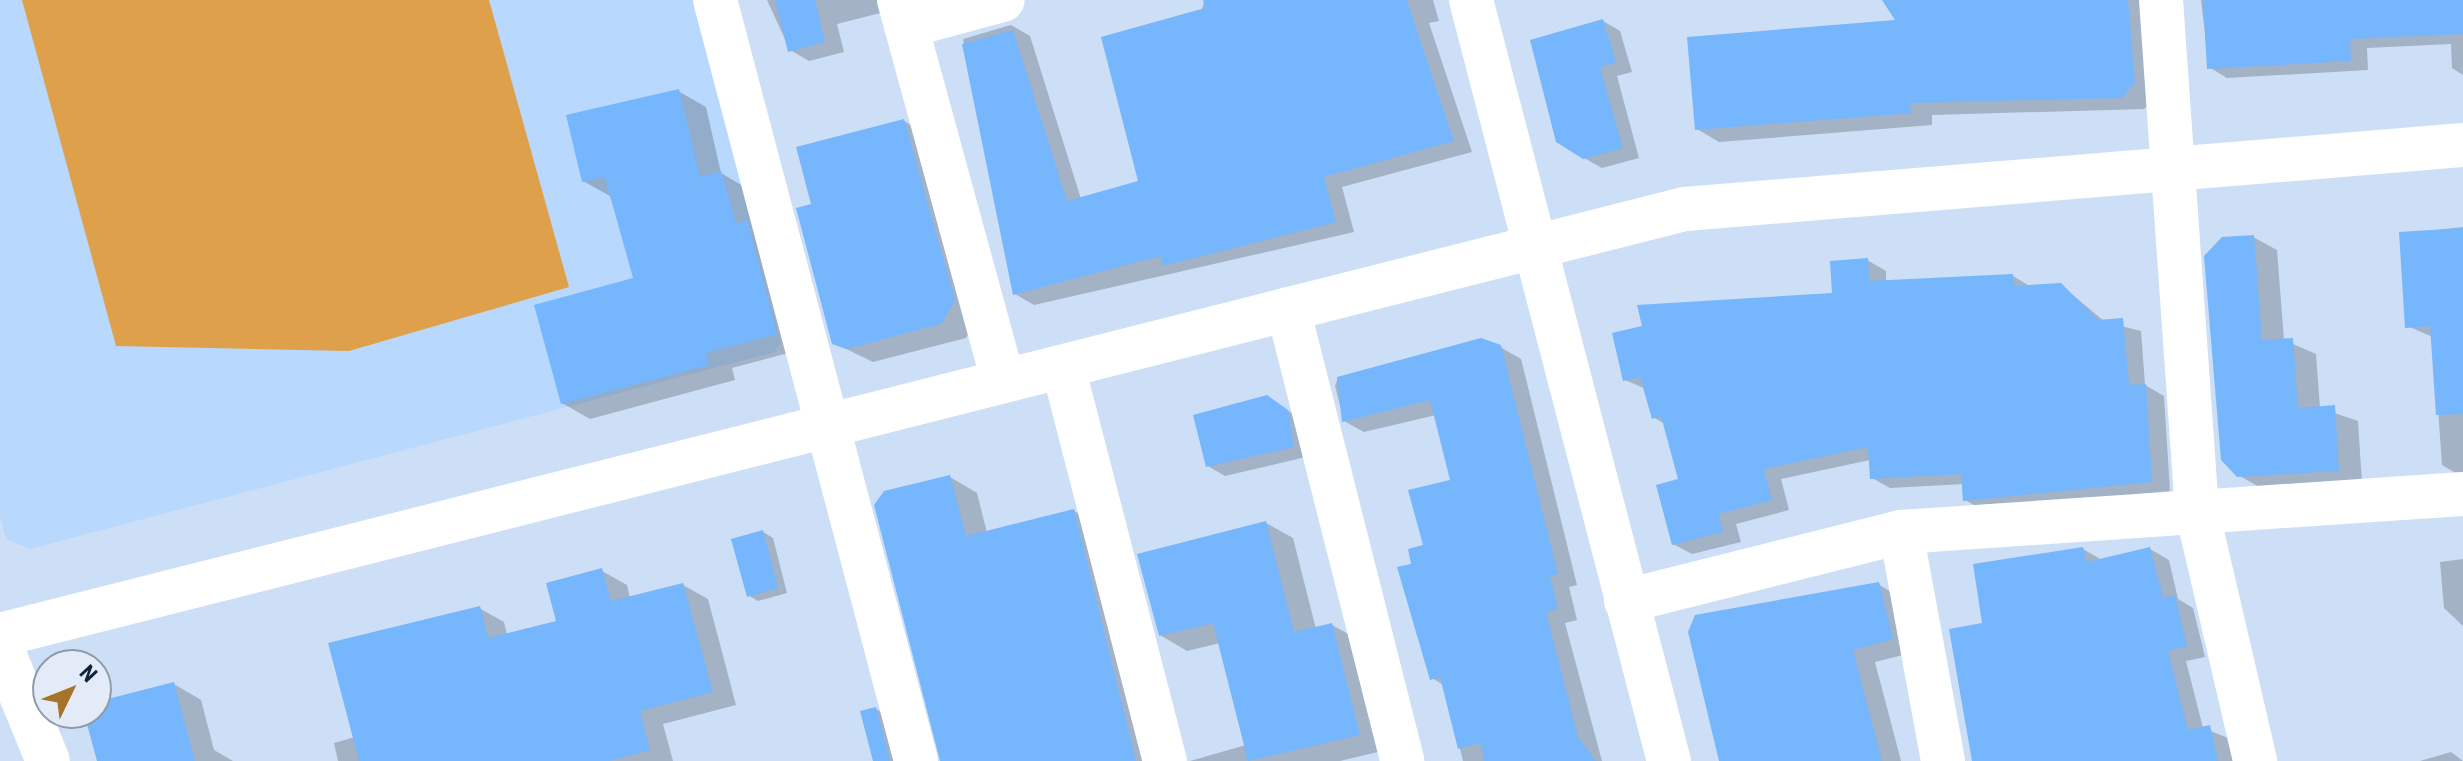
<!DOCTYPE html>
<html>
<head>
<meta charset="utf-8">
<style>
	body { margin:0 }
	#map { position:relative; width:2463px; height:761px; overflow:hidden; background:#ccdff6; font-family:"Roboto Condensed",sans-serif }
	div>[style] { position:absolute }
	.built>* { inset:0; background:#b8d8fd }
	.green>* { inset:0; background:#dea04b }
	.shadow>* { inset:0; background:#0003 }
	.building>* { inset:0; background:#75b6fd }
	.minor>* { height:44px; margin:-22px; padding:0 22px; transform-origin:22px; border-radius:22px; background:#fff }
	.tertiary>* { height:44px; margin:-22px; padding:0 22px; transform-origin:22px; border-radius:22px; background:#fff }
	span { translate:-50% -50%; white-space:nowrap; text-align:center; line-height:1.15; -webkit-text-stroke:8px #e2ebf7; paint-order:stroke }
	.north { position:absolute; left:32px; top:649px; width:80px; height:80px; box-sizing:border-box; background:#e2ebf7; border:2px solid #8e9bab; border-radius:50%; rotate:47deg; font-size:22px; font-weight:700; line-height:32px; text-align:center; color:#102338 }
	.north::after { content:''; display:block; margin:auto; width:28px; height:36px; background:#a6732b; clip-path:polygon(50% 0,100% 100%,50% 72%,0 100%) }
</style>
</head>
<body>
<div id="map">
	<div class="built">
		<div style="clip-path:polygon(0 0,694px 0,781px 342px,774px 352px,30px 549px,6px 539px,0 516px)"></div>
	</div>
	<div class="green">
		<div style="clip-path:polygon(22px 0,489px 0,569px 287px,349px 351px,116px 346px)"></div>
	</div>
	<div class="shadow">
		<div style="clip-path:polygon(767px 0,889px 0,892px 10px,837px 24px,844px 52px,809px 61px,790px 50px)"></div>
		<div style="clip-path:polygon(1205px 0,1433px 0,1439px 21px,1429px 23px,1472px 152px,1342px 187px,1354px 232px,1034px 305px,1015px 294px,963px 39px,1011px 25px,1030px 36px,1081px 199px,1140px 182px)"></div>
		<div style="clip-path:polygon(1883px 0,2151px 0,2156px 96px,2144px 109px,1932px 115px,1932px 125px,1719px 142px,1697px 129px,1897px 22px)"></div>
		<div style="clip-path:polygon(2201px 0,2463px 0,2463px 75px,2452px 68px,2451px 44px,2367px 48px,2368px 70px,2227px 78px,2209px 67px)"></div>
		<div style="clip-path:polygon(1603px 21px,1620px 31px,1632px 72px,1617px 76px,1639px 158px,1602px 168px,1584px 158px)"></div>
		<div style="clip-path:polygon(678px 91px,706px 107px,721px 173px,748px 189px,803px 349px,732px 368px,735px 380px,590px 419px,562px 403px,635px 279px,610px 196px,583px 181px)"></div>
		<div style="clip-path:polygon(904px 121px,929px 136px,980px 315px,966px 338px,873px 362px,834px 343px,814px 205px)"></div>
		<div style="clip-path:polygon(2463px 227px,2463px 476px,2461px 476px,2442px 465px,2433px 337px,2407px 326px,2401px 234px)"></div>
		<div style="clip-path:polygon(2253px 237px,2277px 250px,2284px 340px,2316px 354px,2320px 408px,2358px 421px,2362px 483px,2263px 489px,2238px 475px)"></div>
		<div style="clip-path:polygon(1867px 260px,1886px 271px,1886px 282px,2013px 276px,2031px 287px,2061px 285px,2105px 322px,2141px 331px,2145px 385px,2164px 396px,2170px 491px,1983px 510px,1965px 500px,1964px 484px,1890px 488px,1872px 478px,1870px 460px,1781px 479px,1789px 510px,1736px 524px,1741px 542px,1692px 554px,1673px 544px,1681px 481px,1665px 424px,1653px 417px,1646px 389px,1625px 380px,1834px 295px)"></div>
		<div style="clip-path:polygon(1500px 347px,1521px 359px,1577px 585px,1569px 587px,1577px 620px,1565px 623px,1602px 761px,1463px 761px,1445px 686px,1432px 678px,1413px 566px,1452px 481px,1436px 415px,1364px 432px,1344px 421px,1335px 386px,1338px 378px)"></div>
		<div style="clip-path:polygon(1284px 408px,1304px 421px,1310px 456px,1225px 476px,1208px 466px)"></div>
		<div style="clip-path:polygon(950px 477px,977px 493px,987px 533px,1074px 511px,1101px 527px,1159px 761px,941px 761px)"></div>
		<div style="clip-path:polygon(1266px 523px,1293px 538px,1316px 629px,1332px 625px,1359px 640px,1386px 750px,1340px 761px,1190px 761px,1246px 745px,1220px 643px,1187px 651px,1160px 635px)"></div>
		<div style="clip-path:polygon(763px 532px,773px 538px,787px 593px,758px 601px,748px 595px)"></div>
		<div style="clip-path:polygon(2083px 549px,2102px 560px,2150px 549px,2169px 560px,2178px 599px,2193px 608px,2205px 657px,2186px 661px,2203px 728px,2228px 738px,2234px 761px,1974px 761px,1984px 624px)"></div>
		<div style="clip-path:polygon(2463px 559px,2463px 626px,2444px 608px,2440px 562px)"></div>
		<div style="clip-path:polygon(602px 571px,627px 585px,630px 598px,683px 585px,708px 599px,736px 705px,663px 724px,673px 761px,338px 761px,334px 743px,355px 737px,479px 608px,504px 622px,507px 635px,558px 622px)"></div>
		<div style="clip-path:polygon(1878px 584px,1901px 598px,1915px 652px,1875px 662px,1901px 761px,1722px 761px)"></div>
		<div style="clip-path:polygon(174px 684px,201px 700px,214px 750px,233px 761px,99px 761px,86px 713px)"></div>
		<div style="clip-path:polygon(876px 709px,903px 725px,912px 761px,876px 761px)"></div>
		<div style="clip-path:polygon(2451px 752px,2463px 761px,2420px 761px)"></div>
	</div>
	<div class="building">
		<div style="clip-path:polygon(775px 0,815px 0,825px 42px,788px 52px)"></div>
		<div style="clip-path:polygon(1203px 0,1407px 0,1454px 141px,1324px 177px,1336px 222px,1163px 266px,1160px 256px,1013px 295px,962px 44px,1013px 30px,1067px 201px,1138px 181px,1101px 37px,1205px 8px)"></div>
		<div style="clip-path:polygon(1882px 0,2128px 0,2135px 83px,2122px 98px,1910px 103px,1911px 113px,1695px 130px,1687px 37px,1895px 20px)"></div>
		<div style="clip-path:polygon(2203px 0,2463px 0,2463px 34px,2350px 39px,2351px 61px,2207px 69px)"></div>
		<div style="clip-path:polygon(1603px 19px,1616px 62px,1600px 67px,1623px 148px,1583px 159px,1556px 142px,1530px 40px)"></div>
		<div style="clip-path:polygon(679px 89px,700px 177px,721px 171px,736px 223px,747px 220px,777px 334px,706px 353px,709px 365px,561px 404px,534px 305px,633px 278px,605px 177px,582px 182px,566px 115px)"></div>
		<div style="clip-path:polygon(904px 119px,955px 300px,941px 324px,846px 349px,832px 344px,796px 208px,811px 204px,796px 147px)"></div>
		<div style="clip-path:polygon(2463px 228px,2463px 414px,2436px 415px,2430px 326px,2405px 328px,2399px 232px)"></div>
		<div style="clip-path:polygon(2254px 235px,2262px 340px,2293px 338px,2298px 408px,2335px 405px,2339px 471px,2237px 477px,2221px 460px,2204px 256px,2222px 237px)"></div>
		<div style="clip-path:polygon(1868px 258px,1869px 281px,2013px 274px,2014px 286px,2061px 283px,2098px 320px,2123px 318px,2129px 385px,2146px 384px,2152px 482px,1963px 501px,1961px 474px,1870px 479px,1868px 447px,1764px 469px,1772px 500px,1719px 514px,1723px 532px,1672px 545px,1656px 485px,1678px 479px,1661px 416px,1652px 419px,1640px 377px,1623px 381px,1612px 333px,1642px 326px,1637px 305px,1832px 293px,1830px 261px)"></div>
		<div style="clip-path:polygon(1481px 338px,1501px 345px,1558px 574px,1550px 576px,1558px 609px,1546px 612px,1578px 737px,1596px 761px,1484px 761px,1480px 743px,1458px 749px,1440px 677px,1430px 680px,1397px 567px,1411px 564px,1408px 549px,1423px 545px,1408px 490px,1450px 480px,1430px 400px,1342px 422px,1337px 377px)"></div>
		<div style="clip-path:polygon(1267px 395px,1288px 410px,1294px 447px,1206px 467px,1193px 415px)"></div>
		<div style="clip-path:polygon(950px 475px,966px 536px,1074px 509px,1136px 761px,940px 761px,874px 505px,884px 491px)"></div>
		<div style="clip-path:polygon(1266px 521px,1294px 632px,1332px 623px,1360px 735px,1248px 761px,1213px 623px,1159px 636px,1137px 554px)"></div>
		<div style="clip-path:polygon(763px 530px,778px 588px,747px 597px,731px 539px)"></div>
		<div style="clip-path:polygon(2083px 547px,2087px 562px,2150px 547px,2163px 598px,2175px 595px,2187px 646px,2168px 651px,2188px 730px,2210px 725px,2218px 761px,1972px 761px,1949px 629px,1982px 623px,1973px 564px)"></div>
		<div style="clip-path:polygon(602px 568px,611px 601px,683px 583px,713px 692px,640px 711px,650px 750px,609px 761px,359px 761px,328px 643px,480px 606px,488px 638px,556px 621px,546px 583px)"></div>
		<div style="clip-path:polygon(1879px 582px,1893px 639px,1853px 650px,1882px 761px,1719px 761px,1688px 632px,1695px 615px)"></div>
		<div style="clip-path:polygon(174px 682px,195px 761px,97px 761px,84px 713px,96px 713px,96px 702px)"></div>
		<div style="clip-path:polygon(876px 707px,890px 761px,873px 761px,860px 711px)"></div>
	</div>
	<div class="minor">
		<div style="left:715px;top:0;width:787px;rotate:75.2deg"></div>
		<div style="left:899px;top:0;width:394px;rotate:74.7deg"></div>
		<div style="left:2161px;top:0;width:512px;rotate:85.97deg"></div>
		<div style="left:2197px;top:511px;width:257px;rotate:76.9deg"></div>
		<div style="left:906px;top:26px;width:100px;rotate:-15deg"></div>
		<div style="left:1288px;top:309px;width:466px;rotate:75.8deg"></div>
		<div style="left:1063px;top:367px;width:407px;rotate:75.5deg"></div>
		<div style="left:1901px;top:532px;width:233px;rotate:79.6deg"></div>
		<div style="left:1626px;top:601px;width:284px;rotate:-14.1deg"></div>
		<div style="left:1901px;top:532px;width:563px;rotate:-3.87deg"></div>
		<div style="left:0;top:644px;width:126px;rotate:67.7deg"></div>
	</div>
	<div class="tertiary">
		<div style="left:1471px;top:0;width:786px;rotate:75.42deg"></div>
		<div style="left:0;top:635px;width:1738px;rotate:-14.19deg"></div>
		<div style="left:1685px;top:209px;width:781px;rotate:-4.7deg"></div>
	</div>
	<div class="north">N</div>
</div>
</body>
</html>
